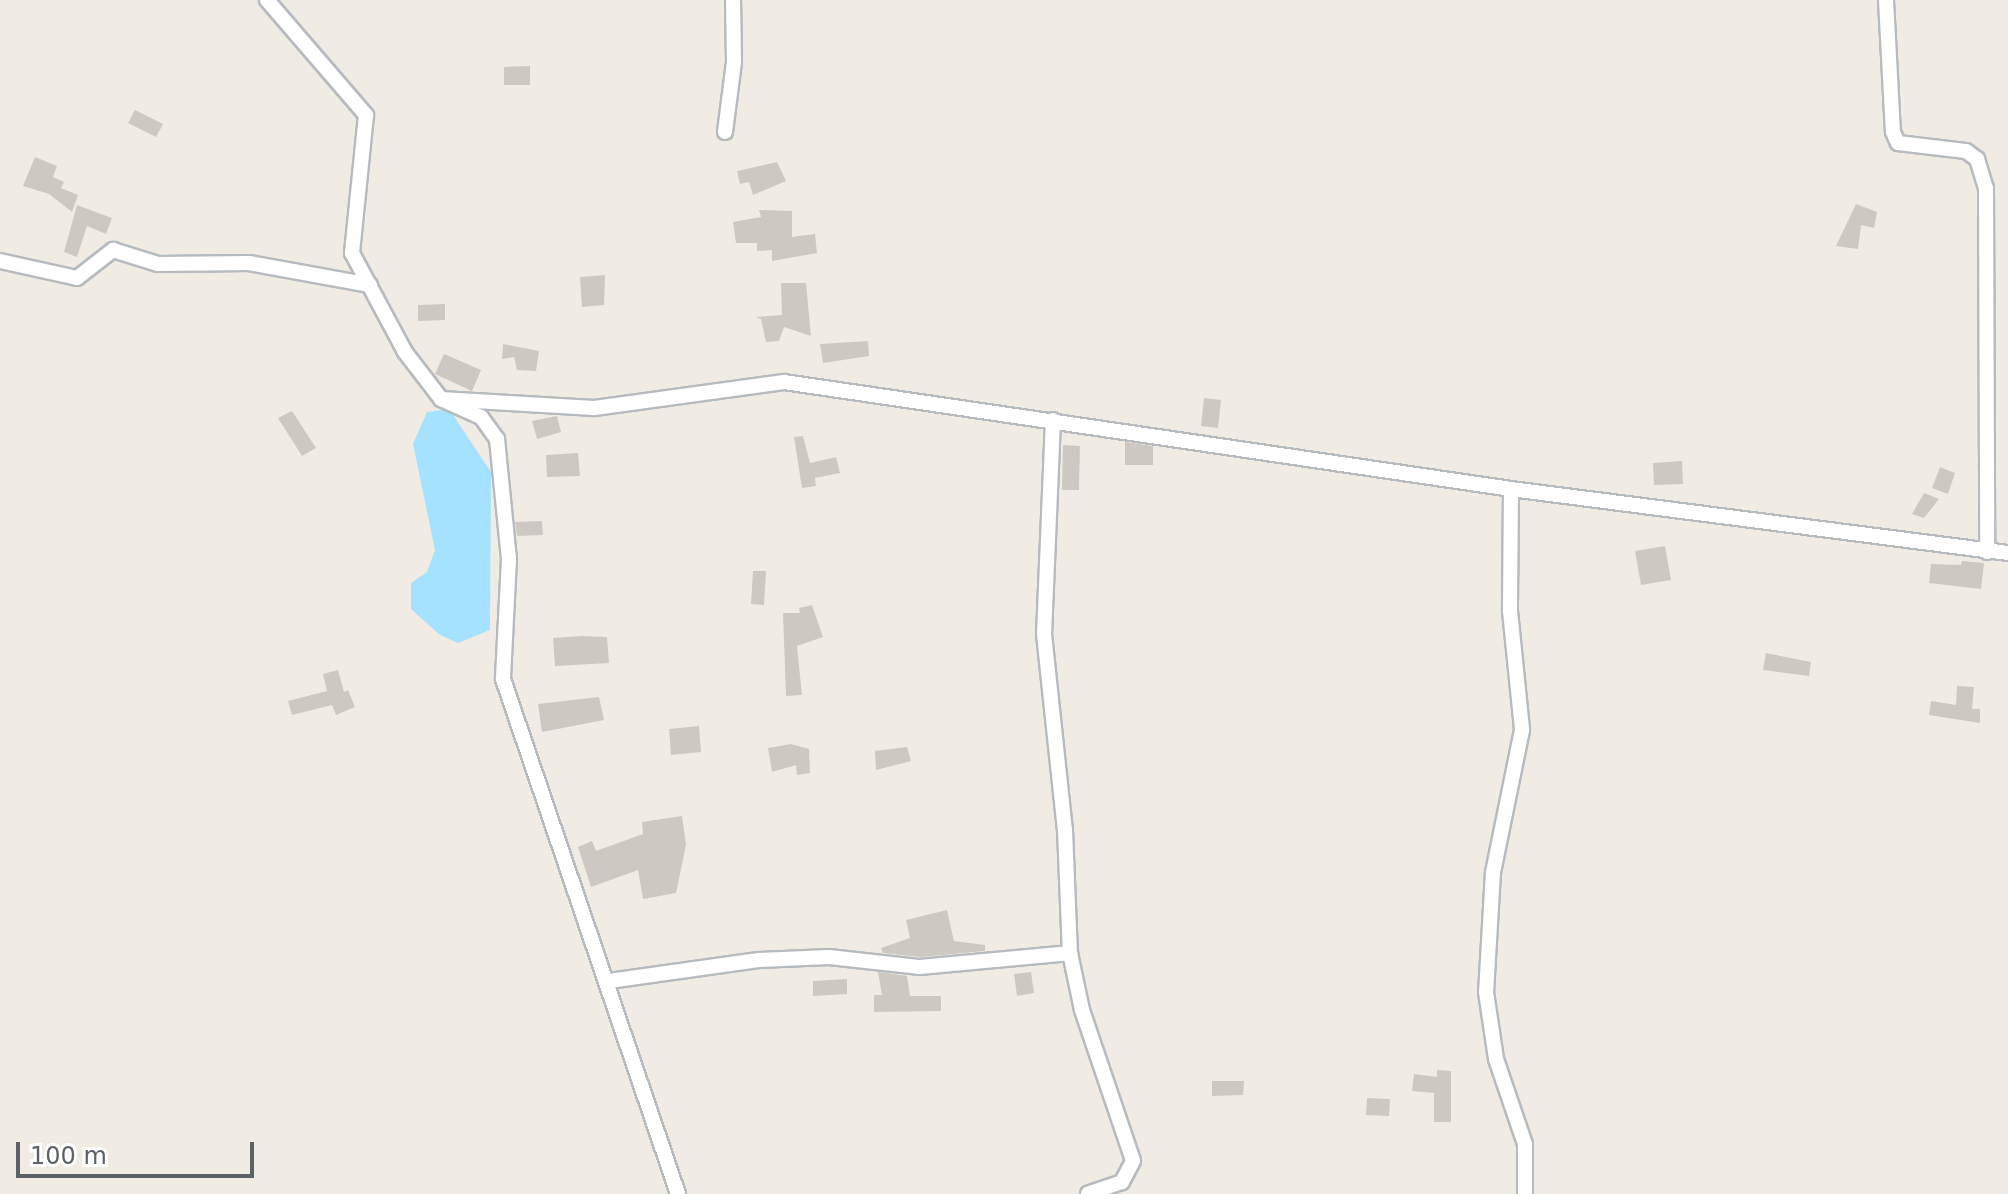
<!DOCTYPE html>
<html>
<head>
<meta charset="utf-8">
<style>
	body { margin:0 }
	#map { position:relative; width:2008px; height:1194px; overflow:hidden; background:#f0ece4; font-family:"DejaVu Sans",sans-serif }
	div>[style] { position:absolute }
	.water>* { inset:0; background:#a4e2ff }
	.building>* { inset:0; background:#cdc9c2 }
	.roads { filter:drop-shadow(2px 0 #b6bbbf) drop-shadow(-2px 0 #b6bbbf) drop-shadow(0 2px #b6bbbf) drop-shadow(0 -2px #b6bbbf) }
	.street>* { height:14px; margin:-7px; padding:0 7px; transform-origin:7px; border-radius:7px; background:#fff }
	span { translate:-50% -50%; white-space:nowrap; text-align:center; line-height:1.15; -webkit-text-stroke:6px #fff; paint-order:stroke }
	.scale { position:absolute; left:16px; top:1142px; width:238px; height:36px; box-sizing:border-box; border:4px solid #5b6166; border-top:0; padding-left:10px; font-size:24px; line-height:28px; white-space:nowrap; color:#5b6166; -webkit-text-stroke:6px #fff; paint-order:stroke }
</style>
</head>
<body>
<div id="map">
	<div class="water">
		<div style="clip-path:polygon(442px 410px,453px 415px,491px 472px,490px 630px,458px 643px,440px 635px,411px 609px,411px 583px,427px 572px,435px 550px,413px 444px,427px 412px)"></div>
	</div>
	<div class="building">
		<div style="clip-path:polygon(530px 66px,530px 85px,504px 85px,504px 67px)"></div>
		<div style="clip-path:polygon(135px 110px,163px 124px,156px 137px,128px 123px)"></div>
		<div style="clip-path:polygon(35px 157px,57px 166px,53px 177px,64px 182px,61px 188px,78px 195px,72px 212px,49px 194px,23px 186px)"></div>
		<div style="clip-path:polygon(777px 162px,786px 181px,753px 195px,749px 182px,740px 184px,737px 171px)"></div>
		<div style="clip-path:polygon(1856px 204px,1877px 212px,1874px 228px,1861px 225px,1858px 249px,1836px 246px)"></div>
		<div style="clip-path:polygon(77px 205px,112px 218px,106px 234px,87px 226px,77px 257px,64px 252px)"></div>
		<div style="clip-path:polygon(759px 210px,792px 211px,792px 237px,815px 234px,817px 253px,772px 261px,772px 250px,757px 251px,757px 243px,736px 243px,733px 222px,761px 217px)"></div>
		<div style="clip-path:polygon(605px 275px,604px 305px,582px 307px,580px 277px)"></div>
		<div style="clip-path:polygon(781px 283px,806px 283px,811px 336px,784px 327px,779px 341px,766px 342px,761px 319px,756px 317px,782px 315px)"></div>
		<div style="clip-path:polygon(445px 304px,445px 320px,418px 321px,418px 305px)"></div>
		<div style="clip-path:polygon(868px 341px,869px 356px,823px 363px,820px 344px)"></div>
		<div style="clip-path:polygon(503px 344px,539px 351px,536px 371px,517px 370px,514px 357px,502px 359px)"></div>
		<div style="clip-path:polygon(444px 354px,481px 370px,472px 391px,435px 374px)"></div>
		<div style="clip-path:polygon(1204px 398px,1221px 400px,1218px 428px,1201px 426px)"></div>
		<div style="clip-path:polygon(292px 411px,316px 448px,302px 456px,278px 418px)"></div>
		<div style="clip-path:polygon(557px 416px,561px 432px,537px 439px,532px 421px)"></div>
		<div style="clip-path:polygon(803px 436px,810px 463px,836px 457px,840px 473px,815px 478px,816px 486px,802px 488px,794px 437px)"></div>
		<div style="clip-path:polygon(1125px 442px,1153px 446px,1153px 465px,1125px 465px)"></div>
		<div style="clip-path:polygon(1063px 445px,1080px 446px,1079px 490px,1062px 490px)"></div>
		<div style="clip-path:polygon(578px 453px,580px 476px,547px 477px,546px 455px)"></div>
		<div style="clip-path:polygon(1682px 461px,1683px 484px,1654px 485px,1653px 463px)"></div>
		<div style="clip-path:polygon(1940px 467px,1955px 473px,1948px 494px,1932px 488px)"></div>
		<div style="clip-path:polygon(1924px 493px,1939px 499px,1924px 518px,1912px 514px)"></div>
		<div style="clip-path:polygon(542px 521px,543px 535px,517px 536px,515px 522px)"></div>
		<div style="clip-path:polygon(1665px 546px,1671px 580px,1641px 585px,1635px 551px)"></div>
		<div style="clip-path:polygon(1962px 561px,1984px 563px,1981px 589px,1929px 583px,1931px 564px,1961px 565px)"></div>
		<div style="clip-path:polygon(753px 571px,766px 571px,764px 605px,751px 604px)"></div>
		<div style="clip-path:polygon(812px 605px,823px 637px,797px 646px,802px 695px,786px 696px,783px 613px,800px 613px,799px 608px)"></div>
		<div style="clip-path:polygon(582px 636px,607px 637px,609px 663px,555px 666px,553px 638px)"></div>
		<div style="clip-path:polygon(1766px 653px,1811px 662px,1809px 676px,1763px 670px)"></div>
		<div style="clip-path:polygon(338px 670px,344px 692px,348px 690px,355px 707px,336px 715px,332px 705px,292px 715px,288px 701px,327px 691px,323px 674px)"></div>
		<div style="clip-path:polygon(1957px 686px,1974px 687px,1972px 709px,1980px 709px,1980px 723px,1929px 715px,1931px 701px,1956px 705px)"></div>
		<div style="clip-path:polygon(599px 697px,604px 720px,542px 732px,538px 704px)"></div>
		<div style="clip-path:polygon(699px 726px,701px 752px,671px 755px,669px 729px)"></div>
		<div style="clip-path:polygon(791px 744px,809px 749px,810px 773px,797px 775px,796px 765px,772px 772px,768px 748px)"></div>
		<div style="clip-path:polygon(907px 747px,911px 761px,876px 770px,875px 751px)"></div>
		<div style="clip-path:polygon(682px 816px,686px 845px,676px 893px,643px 899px,638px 870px,591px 887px,578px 847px,592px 841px,596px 851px,643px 834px,642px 822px)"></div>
		<div style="clip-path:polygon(947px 910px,954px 941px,985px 945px,985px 951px,920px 957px,883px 953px,881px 948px,910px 938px,906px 920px)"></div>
		<div style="clip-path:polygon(878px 972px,907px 976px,910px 996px,941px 996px,941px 1011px,874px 1012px,874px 995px,882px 995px)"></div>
		<div style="clip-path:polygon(1031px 972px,1034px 993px,1017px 996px,1014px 974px)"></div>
		<div style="clip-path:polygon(847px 979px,847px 994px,813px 996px,813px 981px)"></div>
		<div style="clip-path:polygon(1437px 1070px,1451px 1071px,1451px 1122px,1434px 1122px,1434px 1093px,1412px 1091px,1414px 1074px,1437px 1077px)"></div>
		<div style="clip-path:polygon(1212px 1081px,1244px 1081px,1243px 1095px,1212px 1096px)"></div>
		<div style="clip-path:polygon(1367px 1098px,1390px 1099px,1389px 1116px,1366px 1115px)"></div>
	</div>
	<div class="roads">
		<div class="street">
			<div style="left:267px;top:0;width:152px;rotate:49.3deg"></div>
			<div style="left:366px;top:115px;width:139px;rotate:95.8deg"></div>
			<div style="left:352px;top:253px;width:112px;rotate:61.8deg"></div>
			<div style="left:405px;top:352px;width:59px;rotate:52.5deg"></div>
			<div style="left:441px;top:399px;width:44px;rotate:24.2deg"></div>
			<div style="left:481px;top:417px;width:27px;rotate:54deg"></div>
			<div style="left:497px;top:439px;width:121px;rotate:84.3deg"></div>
			<div style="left:509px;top:559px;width:120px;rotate:92.9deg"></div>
			<div style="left:503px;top:679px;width:544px;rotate:71.23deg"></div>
			<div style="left:1886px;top:0;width:132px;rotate:87deg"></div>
			<div style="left:1893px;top:132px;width:12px;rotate:66deg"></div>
			<div style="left:1898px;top:143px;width:68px;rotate:6.7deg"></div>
			<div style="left:1966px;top:151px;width:14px;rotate:36deg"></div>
			<div style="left:1977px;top:159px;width:30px;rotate:73deg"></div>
			<div style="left:1986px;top:188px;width:364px;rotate:89.8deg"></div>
			<div style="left:725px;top:132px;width:71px;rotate:-82.7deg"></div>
			<div style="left:734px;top:62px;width:62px;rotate:-90.9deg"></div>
			<div style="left:0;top:261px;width:79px;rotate:12.4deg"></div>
			<div style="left:77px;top:278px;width:46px;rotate:-37.9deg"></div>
			<div style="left:113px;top:250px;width:47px;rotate:17.3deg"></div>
			<div style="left:158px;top:264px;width:91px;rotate:-0.6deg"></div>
			<div style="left:249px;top:263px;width:123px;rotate:10.3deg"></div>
			<div style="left:441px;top:399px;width:153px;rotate:3.4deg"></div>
			<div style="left:594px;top:408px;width:192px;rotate:-7.8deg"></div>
			<div style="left:784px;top:382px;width:735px;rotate:8.37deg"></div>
			<div style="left:1511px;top:489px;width:501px;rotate:7.34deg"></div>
			<div style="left:1053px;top:420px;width:214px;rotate:92.4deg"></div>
			<div style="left:1044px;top:634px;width:197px;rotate:83.9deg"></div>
			<div style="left:1065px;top:830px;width:123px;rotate:87.7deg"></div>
			<div style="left:1070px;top:953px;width:58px;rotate:78.1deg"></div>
			<div style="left:1082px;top:1010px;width:159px;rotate:71.3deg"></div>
			<div style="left:1133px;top:1161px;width:24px;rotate:118deg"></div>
			<div style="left:1122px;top:1182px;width:36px;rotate:161deg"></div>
			<div style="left:1511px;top:489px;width:122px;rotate:90.5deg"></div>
			<div style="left:1510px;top:611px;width:120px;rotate:84.2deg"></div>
			<div style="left:1522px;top:730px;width:145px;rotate:101.5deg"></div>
			<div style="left:1493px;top:872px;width:120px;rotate:93.3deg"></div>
			<div style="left:1486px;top:992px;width:68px;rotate:81.5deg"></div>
			<div style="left:1496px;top:1059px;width:90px;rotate:71.2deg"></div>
			<div style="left:1525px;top:1144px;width:50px;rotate:90deg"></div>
			<div style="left:609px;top:981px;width:151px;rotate:-8deg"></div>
			<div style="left:759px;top:960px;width:70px;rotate:-2.5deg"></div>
			<div style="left:829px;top:957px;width:92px;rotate:6.3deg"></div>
			<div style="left:920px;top:967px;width:151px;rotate:-5.3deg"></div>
		</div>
	</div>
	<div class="scale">100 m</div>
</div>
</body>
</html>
